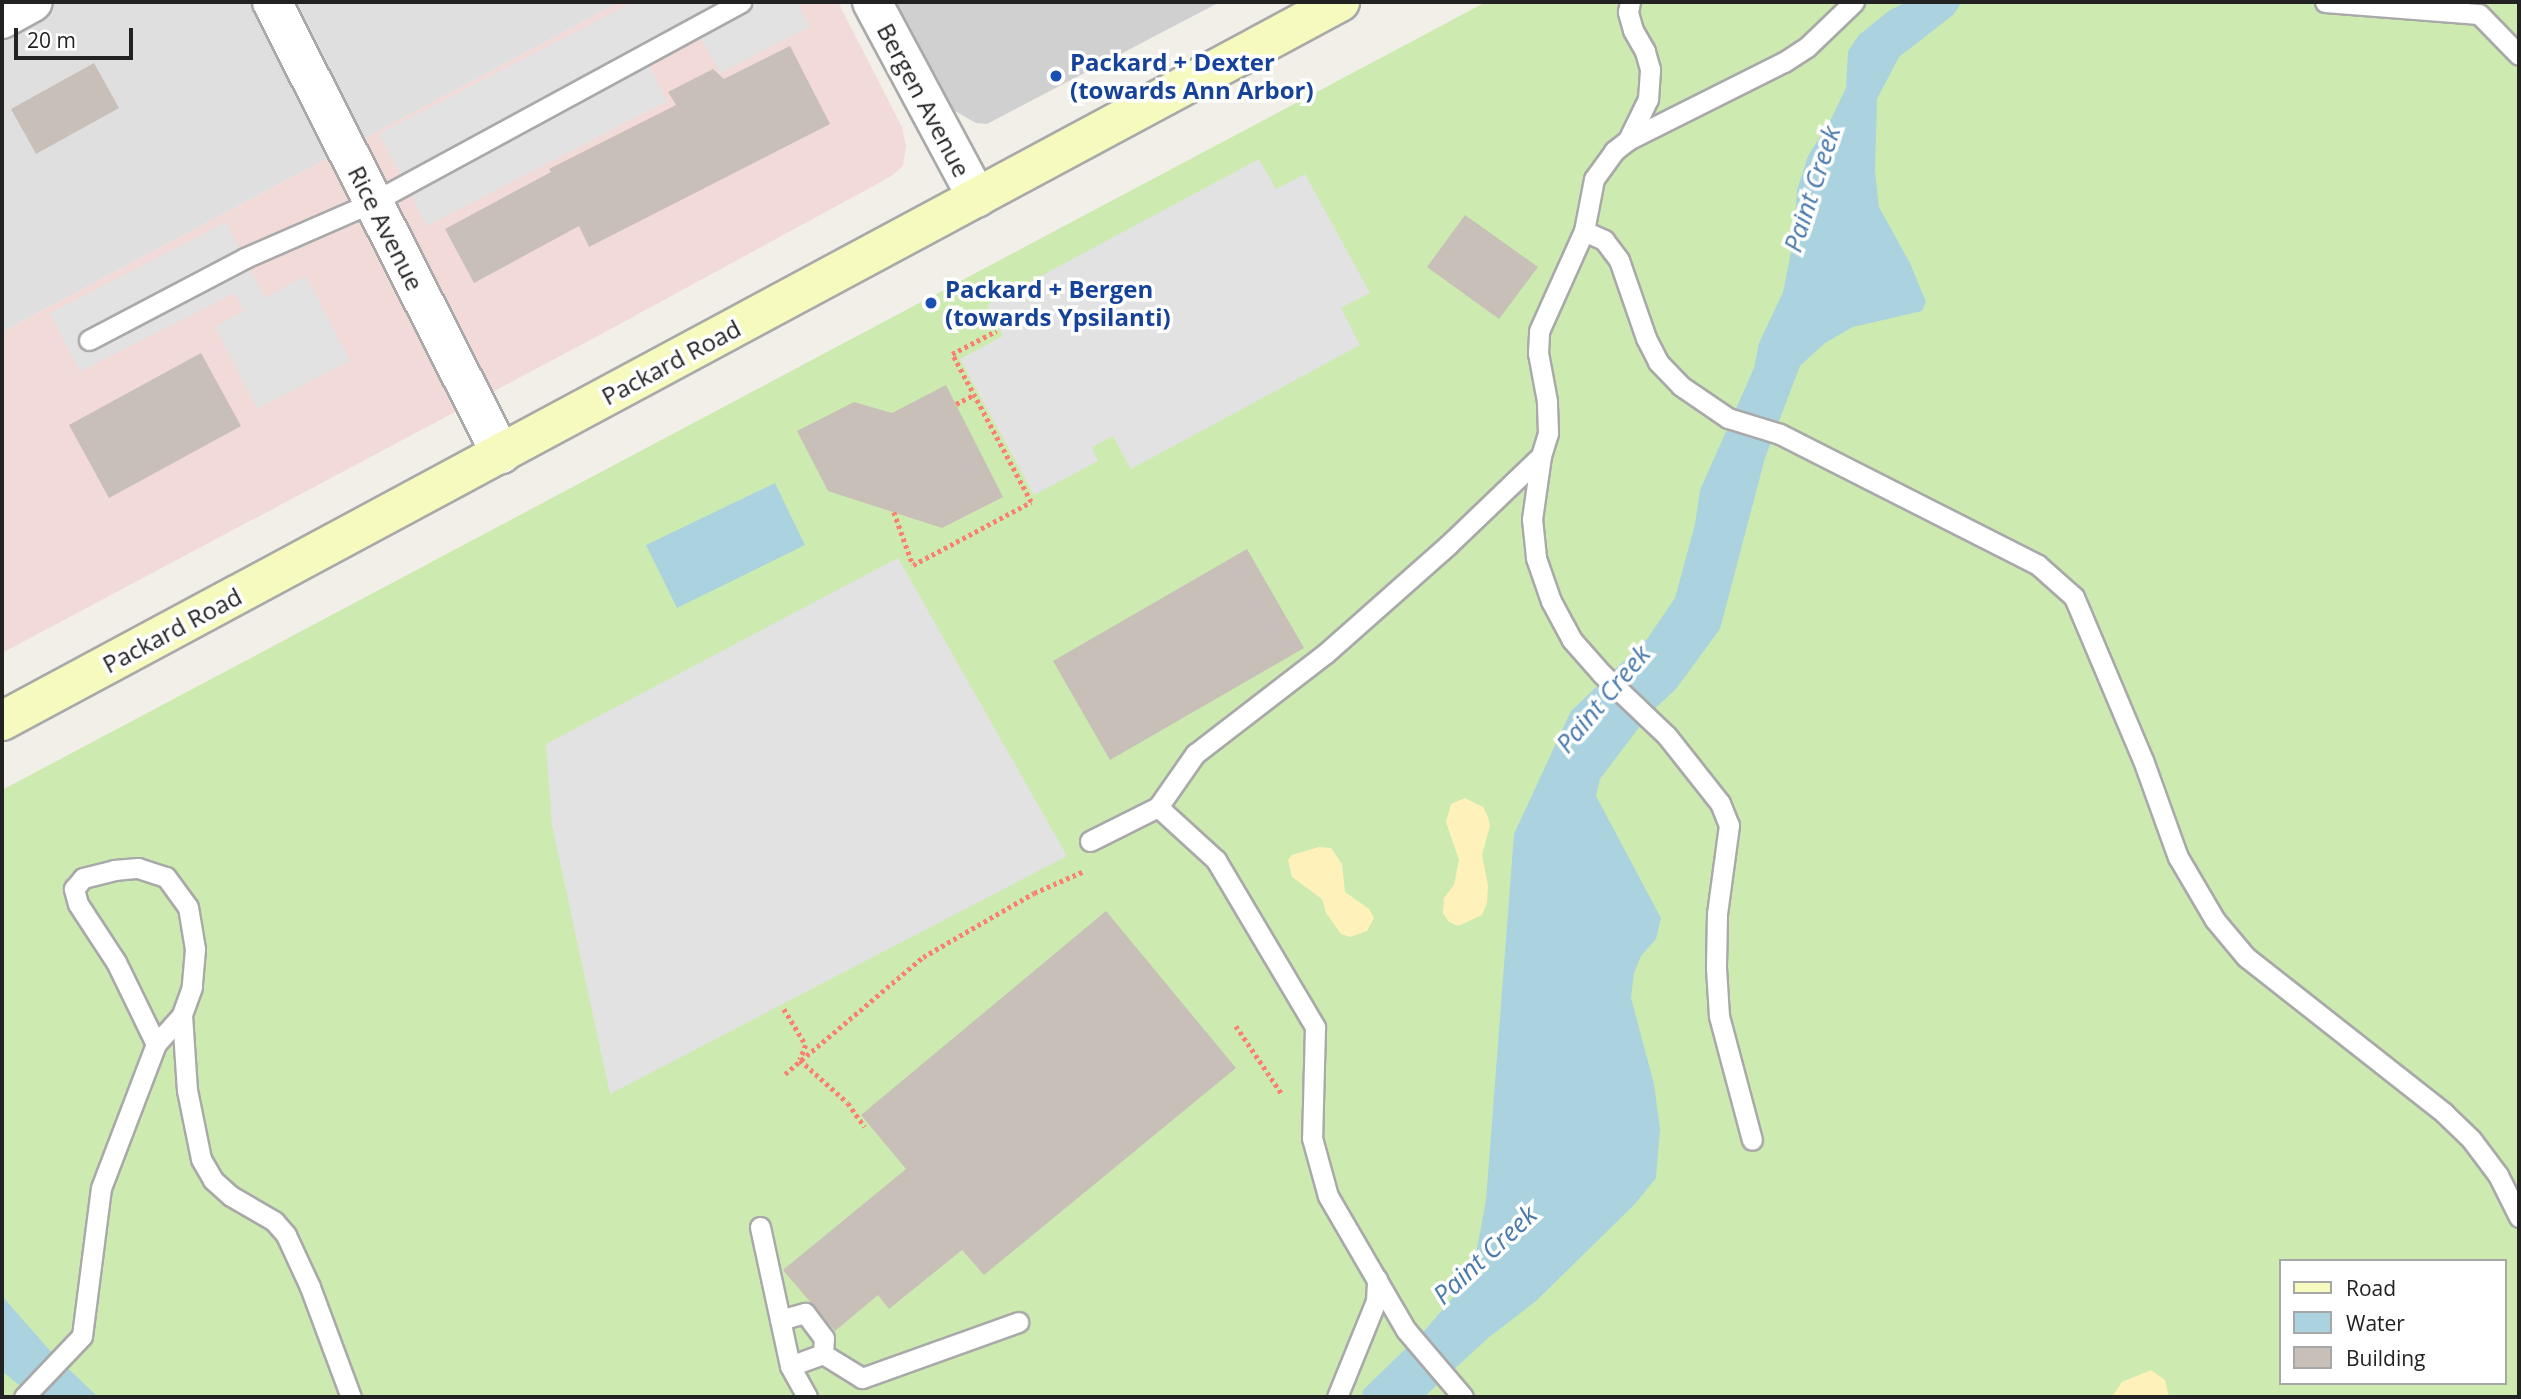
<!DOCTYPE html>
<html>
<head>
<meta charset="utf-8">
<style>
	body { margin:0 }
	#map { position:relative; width:2521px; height:1399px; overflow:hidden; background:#f2efe9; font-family:"Open Sans",sans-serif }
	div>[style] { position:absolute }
	.residential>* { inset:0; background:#e0dfdf }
	.commercial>* { inset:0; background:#f2dad9 }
	.religious>* { inset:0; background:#d0d0d0 }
	.grass>* { inset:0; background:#cdebb0 }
	.sand>* { inset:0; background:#fff1ba }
	.parking>* { inset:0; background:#e2e2e2 }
	.water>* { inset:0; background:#aad3df }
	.building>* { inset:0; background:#c7bfb8 }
	.path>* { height:4.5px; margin-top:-2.25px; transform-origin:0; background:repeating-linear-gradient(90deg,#fa8072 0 3.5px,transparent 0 7px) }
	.roads { filter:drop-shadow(2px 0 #a9a9a9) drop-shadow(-2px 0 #a9a9a9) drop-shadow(0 2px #a9a9a9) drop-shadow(0 -2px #a9a9a9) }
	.lane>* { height:19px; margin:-9.5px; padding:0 9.5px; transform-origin:9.5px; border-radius:9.5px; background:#fff }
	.street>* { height:38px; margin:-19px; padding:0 19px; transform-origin:19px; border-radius:19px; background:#fff }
	.secondary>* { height:38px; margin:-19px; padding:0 19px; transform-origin:19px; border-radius:19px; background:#f7fabf }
	.dots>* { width:19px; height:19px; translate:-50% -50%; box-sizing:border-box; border:4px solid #fff; border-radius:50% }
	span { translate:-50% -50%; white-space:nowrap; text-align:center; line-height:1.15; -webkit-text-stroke:7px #fff; paint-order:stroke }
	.transit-label { font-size:24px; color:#164399; font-weight:700 }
	.left { translate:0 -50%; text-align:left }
	.street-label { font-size:24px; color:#222 }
	.water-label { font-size:26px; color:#4a7aab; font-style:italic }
	.frame { position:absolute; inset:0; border:4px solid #222; pointer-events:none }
	.legend { position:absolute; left:2279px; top:1259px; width:228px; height:126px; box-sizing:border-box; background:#fff; border:2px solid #a7a7a7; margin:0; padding:9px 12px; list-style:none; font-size:21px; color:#222 }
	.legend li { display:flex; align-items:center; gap:14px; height:35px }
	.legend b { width:35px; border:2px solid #a7a7a7 }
	.scale { position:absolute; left:14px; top:28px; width:119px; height:32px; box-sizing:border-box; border:4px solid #222; border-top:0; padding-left:9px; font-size:21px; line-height:24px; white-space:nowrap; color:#222; -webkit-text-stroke:5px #fff; paint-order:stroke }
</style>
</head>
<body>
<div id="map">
	<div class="residential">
		<div style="clip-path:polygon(2px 2px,620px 2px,2px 332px)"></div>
	</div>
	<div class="commercial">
		<div style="clip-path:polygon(620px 2px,838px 2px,902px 127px,906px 146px,903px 166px,890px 177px,594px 338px,2px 653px,2px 332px)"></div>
	</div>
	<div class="religious">
		<div style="clip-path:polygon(887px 2px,1220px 2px,987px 124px,976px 123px,953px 110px,933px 87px)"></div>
	</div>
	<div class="grass">
		<div style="clip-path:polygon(evenodd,1486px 2px,2519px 2px,2519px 1397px,2px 1397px,2px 790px,1486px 2px,2281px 1261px,2505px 1261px,2505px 1383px,2281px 1383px,2281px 1261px)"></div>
	</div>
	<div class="sand">
		<div style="clip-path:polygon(1465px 798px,1483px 807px,1488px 817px,1490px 826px,1482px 855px,1488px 886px,1487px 903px,1482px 915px,1458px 926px,1449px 922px,1443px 913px,1444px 898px,1454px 885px,1459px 860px,1446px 822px,1451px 804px)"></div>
		<div style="clip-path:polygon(1319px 847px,1331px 848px,1342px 864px,1345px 892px,1369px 909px,1374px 918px,1367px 931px,1350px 937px,1341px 934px,1326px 913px,1322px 899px,1292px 877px,1288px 860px,1292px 855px)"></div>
		<div style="clip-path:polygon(2151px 1370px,2165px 1380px,2169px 1397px,2112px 1397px,2122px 1382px)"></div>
	</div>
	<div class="parking">
		<div style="clip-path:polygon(633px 2px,797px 2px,810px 27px,720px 73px,700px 36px,648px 63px,667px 101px,427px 226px,379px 134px)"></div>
		<div style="clip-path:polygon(1259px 159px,1276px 189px,1305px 174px,1370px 293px,1341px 308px,1360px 345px,1131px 469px,1113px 436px,1092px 447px,1098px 461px,1034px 495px,960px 359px,1003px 336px,987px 305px)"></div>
		<div style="clip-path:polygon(226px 222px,265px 298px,306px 276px,350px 361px,257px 409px,215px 327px,244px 311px,234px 293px,80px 372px,50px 313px)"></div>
		<div style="clip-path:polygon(898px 558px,1067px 856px,610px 1094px,552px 825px,546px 744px)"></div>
	</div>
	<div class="water">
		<div style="clip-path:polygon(1907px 2px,1962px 2px,1953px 15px,1899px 57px,1877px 99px,1875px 171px,1879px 207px,1910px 263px,1926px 302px,1922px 311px,1853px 327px,1825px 343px,1800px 366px,1765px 458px,1720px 629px,1676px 689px,1650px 713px,1600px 779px,1596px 796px,1661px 918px,1656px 939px,1641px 956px,1634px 973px,1631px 998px,1654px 1084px,1660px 1129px,1656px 1178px,1635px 1204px,1536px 1301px,1488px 1338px,1424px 1397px,1362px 1397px,1363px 1390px,1425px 1330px,1455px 1295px,1476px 1254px,1486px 1200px,1514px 834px,1571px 711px,1647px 639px,1675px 598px,1695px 524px,1700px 490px,1754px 368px,1759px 343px,1783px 292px,1794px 237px,1797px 190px,1808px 156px,1831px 119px,1846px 88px,1848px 51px,1859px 35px,1890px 10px)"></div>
		<div style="clip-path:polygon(775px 483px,805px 545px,677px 608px,646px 545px)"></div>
		<div style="clip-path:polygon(2px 1296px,53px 1354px,98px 1397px,33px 1397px,2px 1371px)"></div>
	</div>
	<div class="building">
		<div style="clip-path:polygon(790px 46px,830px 124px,589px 247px,579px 226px,474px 283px,445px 229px,551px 172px,549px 169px,676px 105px,668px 92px,713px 69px,724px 79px)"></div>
		<div style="clip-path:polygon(94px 63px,119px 108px,36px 154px,11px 109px)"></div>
		<div style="clip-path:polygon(1465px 215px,1538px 267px,1499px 319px,1427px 267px)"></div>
		<div style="clip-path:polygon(201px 353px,241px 426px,109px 498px,69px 425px)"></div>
		<div style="clip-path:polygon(946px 385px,1003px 497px,942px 528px,828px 491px,797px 431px,854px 402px,892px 413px)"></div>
		<div style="clip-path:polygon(1247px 549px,1304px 648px,1110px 760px,1053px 661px)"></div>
		<div style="clip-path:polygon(1106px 911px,1236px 1068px,984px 1275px,962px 1250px,889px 1309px,878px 1295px,835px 1331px,783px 1270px,906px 1169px,861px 1115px)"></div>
	</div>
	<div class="path">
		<div style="left:956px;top:404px;width:20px;rotate:-27deg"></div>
		<div style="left:894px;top:512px;width:56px;rotate:70.3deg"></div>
		<div style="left:913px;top:565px;width:134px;rotate:-28.1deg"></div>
		<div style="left:1031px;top:502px;width:168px;rotate:-118.1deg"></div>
		<div style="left:952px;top:354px;width:50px;rotate:-27.6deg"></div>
		<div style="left:784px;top:1009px;width:42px;rotate:58.6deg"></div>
		<div style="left:806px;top:1045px;width:16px;rotate:112deg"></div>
		<div style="left:800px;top:1060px;width:64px;rotate:41.9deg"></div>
		<div style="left:848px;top:1103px;width:29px;rotate:55deg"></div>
		<div style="left:1236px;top:1026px;width:82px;rotate:55.9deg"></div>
		<div style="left:785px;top:1074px;width:181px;rotate:-40.3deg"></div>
		<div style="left:923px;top:957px;width:128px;rotate:-30deg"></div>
		<div style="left:1034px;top:893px;width:55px;rotate:-23.7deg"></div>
	</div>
	<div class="roads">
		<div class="lane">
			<div style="left:2325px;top:2px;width:154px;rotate:4.5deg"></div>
			<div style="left:2479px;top:14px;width:57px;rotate:45.7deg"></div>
			<div style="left:1628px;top:140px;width:174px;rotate:-26.6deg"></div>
			<div style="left:1784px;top:62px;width:27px;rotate:-33deg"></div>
			<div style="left:1807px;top:47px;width:65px;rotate:-43.8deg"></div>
			<div style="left:1584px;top:231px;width:53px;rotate:-79.1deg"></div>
			<div style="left:1594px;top:179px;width:34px;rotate:-54deg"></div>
			<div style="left:1614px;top:151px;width:18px;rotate:-38deg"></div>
			<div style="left:1628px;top:140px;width:46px;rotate:-64deg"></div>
			<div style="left:1648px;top:99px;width:30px;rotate:-86deg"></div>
			<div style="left:1650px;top:69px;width:19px;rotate:-106deg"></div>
			<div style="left:1645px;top:51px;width:24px;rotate:-120deg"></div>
			<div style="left:1633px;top:30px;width:19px;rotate:-106deg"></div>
			<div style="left:1628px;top:12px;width:10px;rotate:-79deg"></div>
			<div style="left:89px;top:340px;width:176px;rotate:-27.7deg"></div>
			<div style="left:245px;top:258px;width:140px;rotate:-23.6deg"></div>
			<div style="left:373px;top:202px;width:419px;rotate:-28.5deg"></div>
			<div style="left:1541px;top:456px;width:64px;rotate:98.1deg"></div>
			<div style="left:1532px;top:519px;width:39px;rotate:84deg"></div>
			<div style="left:1536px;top:558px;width:46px;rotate:70.8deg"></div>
			<div style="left:1551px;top:601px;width:44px;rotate:61.7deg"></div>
			<div style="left:1572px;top:640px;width:45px;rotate:48.6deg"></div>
			<div style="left:1602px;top:674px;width:90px;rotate:43.6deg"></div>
			<div style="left:1667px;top:736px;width:85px;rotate:51.7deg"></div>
			<div style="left:1720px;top:803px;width:24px;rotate:68deg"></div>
			<div style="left:1729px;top:825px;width:90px;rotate:97.7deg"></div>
			<div style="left:1717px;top:914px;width:54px;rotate:91.1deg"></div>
			<div style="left:1716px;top:968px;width:48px;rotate:86.4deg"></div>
			<div style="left:1719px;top:1016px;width:128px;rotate:75.1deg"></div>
			<div style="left:1158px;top:807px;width:65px;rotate:-55.1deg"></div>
			<div style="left:1195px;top:754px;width:165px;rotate:-37.6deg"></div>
			<div style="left:1326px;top:653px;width:162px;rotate:-41.5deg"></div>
			<div style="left:1447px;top:546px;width:130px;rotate:-43.8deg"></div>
			<div style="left:1541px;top:456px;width:24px;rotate:-73deg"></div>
			<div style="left:1548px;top:433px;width:32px;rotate:-92deg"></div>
			<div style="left:1547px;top:401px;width:49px;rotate:-100.6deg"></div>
			<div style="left:1538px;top:353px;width:22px;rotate:-87deg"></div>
			<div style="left:1539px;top:331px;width:110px;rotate:-65.8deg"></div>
			<div style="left:1584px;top:231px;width:22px;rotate:24deg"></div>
			<div style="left:1604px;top:240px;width:25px;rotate:53deg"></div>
			<div style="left:1619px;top:260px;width:83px;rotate:70.9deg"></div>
			<div style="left:1646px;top:338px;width:27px;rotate:63deg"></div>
			<div style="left:1658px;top:362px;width:33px;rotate:46deg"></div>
			<div style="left:1681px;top:386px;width:57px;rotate:34.2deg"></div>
			<div style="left:1728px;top:418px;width:54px;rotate:17.1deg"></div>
			<div style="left:1780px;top:434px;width:289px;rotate:26.9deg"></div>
			<div style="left:2038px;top:565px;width:48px;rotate:41.6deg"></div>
			<div style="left:2074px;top:597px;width:177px;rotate:67.1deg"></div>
			<div style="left:2143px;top:760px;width:103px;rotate:70.2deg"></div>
			<div style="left:2178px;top:857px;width:73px;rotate:59.6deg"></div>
			<div style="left:2215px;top:920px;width:48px;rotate:50deg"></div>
			<div style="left:2246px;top:957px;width:252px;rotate:38.2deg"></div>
			<div style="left:2444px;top:1113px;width:37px;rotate:44deg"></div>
			<div style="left:2471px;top:1139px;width:45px;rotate:53.1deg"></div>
			<div style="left:2498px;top:1175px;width:47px;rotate:63.4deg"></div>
			<div style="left:1090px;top:841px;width:76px;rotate:-26.6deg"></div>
			<div style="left:1158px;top:807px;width:79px;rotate:42.4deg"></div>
			<div style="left:1216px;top:860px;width:194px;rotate:59.3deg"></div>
			<div style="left:1315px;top:1027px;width:111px;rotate:91.5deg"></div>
			<div style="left:1312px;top:1138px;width:60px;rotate:74.6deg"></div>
			<div style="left:1328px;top:1196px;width:155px;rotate:59.8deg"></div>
			<div style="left:1406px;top:1330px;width:88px;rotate:49.6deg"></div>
			<div style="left:156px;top:1044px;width:91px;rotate:-116deg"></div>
			<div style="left:116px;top:962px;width:69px;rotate:-123.2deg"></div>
			<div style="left:78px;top:904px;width:16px;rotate:-105deg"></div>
			<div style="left:74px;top:889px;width:14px;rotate:-51deg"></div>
			<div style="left:83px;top:878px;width:32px;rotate:-14deg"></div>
			<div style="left:114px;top:870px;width:24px;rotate:-5deg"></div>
			<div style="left:138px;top:868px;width:29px;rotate:18deg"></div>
			<div style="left:166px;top:877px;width:37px;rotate:54deg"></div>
			<div style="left:188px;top:907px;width:43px;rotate:80.5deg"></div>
			<div style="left:195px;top:949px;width:38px;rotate:95deg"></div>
			<div style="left:192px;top:987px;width:30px;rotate:110deg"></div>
			<div style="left:760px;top:1227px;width:142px;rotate:77.8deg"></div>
			<div style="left:790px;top:1366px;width:35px;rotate:61deg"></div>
			<div style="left:780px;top:1320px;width:26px;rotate:-16deg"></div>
			<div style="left:805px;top:1313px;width:31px;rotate:53deg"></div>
			<div style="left:824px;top:1338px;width:16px;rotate:94deg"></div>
			<div style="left:790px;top:1366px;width:35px;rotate:-20deg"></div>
			<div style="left:823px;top:1354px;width:46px;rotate:31.6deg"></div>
			<div style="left:862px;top:1378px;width:166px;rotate:-19.7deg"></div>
			<div style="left:24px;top:1397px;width:84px;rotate:-46.4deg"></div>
			<div style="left:82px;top:1336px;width:149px;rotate:-82.7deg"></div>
			<div style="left:101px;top:1188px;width:154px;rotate:-69.1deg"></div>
			<div style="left:156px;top:1044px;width:39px;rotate:-48deg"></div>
			<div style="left:182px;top:1015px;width:75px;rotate:86.2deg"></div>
			<div style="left:187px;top:1090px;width:70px;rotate:78.5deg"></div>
			<div style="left:201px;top:1159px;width:24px;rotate:60deg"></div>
			<div style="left:213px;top:1180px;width:24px;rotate:42deg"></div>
			<div style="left:231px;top:1196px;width:50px;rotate:30.2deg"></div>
			<div style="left:274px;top:1221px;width:18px;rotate:49deg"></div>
			<div style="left:286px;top:1235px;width:57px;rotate:65.2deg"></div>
			<div style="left:310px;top:1287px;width:117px;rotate:69.6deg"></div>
			<div style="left:1337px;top:1397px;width:104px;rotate:-67.9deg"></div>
			<div style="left:1376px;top:1301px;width:22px;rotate:-87deg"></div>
		</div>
		<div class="street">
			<div style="left:272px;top:2px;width:507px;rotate:63.13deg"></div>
			<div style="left:872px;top:2px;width:222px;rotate:61.8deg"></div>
			<div style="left:2px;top:19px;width:35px;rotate:-29deg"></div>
		</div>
		<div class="secondary">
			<div style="left:2px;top:721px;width:1519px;rotate:-28.25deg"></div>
		</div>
	</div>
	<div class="dots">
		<div style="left:1056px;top:76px;background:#1a4fb4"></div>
		<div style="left:931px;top:303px;background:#1a4fb4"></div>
	</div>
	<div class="transit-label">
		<span class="left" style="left:1070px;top:76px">Packard + Dexter<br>(towards Ann Arbor)</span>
		<span class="left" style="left:945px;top:303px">Packard + Bergen<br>(towards Ypsilanti)</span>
	</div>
	<div class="street-label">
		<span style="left:924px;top:100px;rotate:62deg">Bergen Avenue</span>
		<span style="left:386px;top:228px;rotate:63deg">Rice Avenue</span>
		<span style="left:671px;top:362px;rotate:-28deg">Packard Road</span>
		<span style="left:172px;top:630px;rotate:-28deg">Packard Road</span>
	</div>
	<div class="water-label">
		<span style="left:1812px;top:189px;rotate:-72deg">Paint Creek</span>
		<span style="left:1603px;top:699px;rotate:-50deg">Paint Creek</span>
		<span style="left:1485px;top:1255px;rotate:-43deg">Paint Creek</span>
	</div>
	<div class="frame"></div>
	<ul class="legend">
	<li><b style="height:9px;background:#f7fabf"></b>Road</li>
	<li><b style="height:19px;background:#aad3df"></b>Water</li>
	<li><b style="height:19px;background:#c7bfb8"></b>Building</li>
	</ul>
	<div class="scale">20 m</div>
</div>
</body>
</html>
